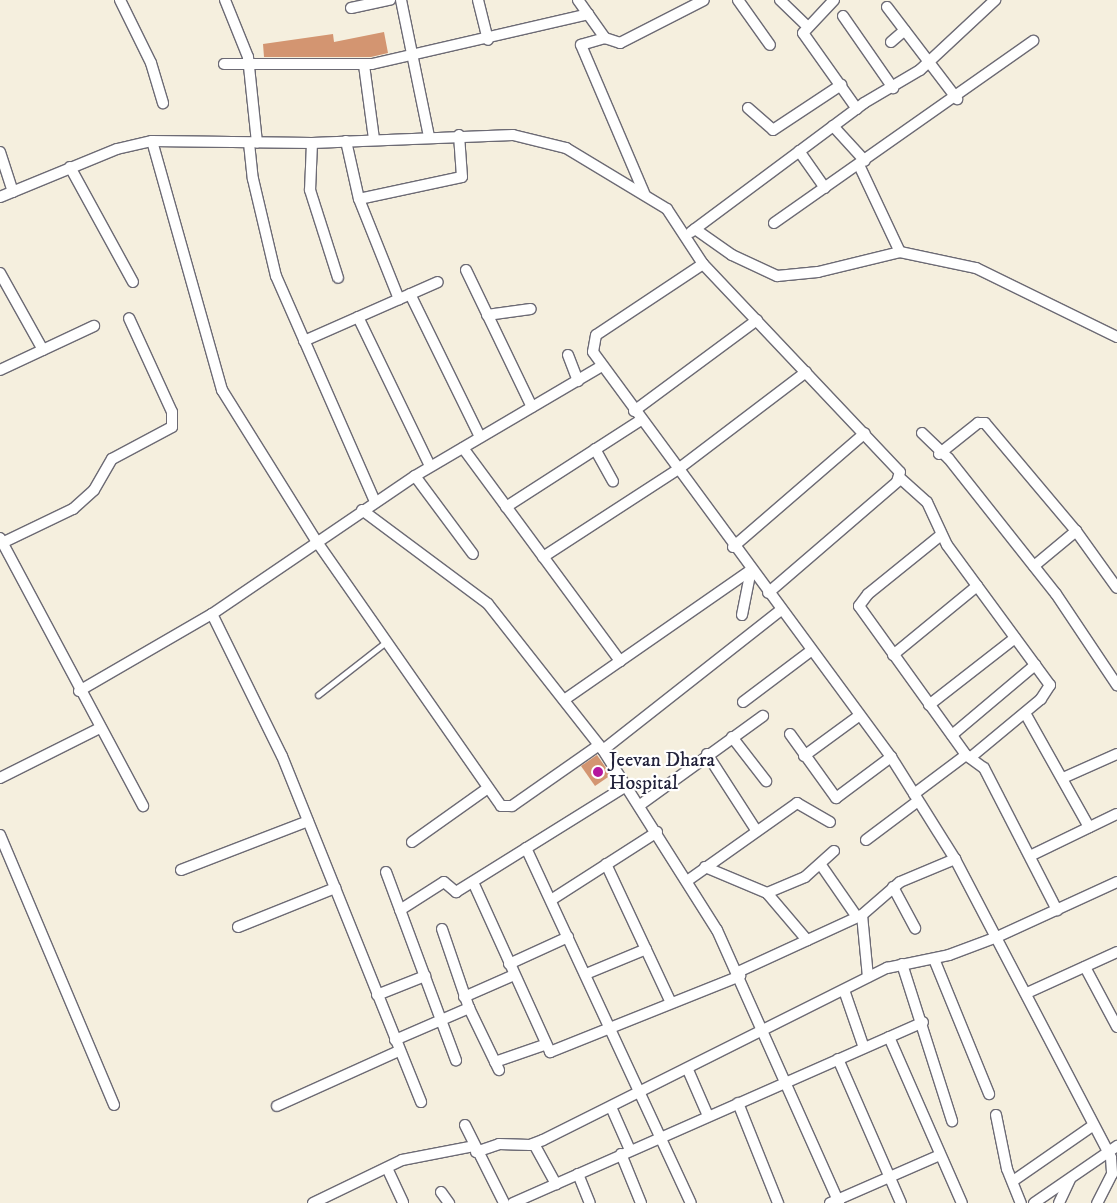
<!DOCTYPE html>
<html>
<head>
<meta charset="utf-8">
<style>
	body { margin:0 }
	#map { position:relative; width:1117px; height:1203px; overflow:hidden; background:#f5efde; font-family:"IM FELL DW Pica",serif }
	div>[style] { position:absolute }
	.building>* { inset:0; background:#d39571 }
	.roads { filter:drop-shadow(1px 0 #6c6a74) drop-shadow(-1px 0 #6c6a74) drop-shadow(0 1px #6c6a74) drop-shadow(0 -1px #6c6a74) }
	.service>* { height:5px; margin:-2.5px; padding:0 2.5px; transform-origin:2.5px; border-radius:2.5px; background:#fff }
	.minor>* { height:10px; margin:-5px; padding:0 5px; transform-origin:5px; border-radius:5px; background:#fff }
	.dots>* { width:14px; height:14px; translate:-50% -50%; box-sizing:border-box; border:2px solid #fff; border-radius:50% }
	span { translate:-50% -50%; white-space:nowrap; text-align:center; line-height:1.15; -webkit-text-stroke:4.5px #fff; paint-order:stroke }
	.poi-label { font-size:20px; color:#22223b }
	.left { translate:0 -50%; text-align:left }
</style>
</head>
<body>
<div id="map">
	<div class="building">
		<div style="clip-path:polygon(384px 32px,388px 53px,371px 57px,264px 57px,263px 44px,333px 34px,334px 42px)"></div>
		<div style="clip-path:polygon(597px 755px,611px 775px,595px 786px,581px 766px)"></div>
	</div>
	<div class="roads">
		<div class="service">
			<div style="left:318px;top:695px;width:88px;rotate:-38deg"></div>
		</div>
		<div class="minor">
			<div style="left:120px;top:0;width:70px;rotate:63.8deg"></div>
			<div style="left:151px;top:63px;width:42px;rotate:73.3deg"></div>
			<div style="left:225px;top:0;width:61px;rotate:68deg"></div>
			<div style="left:248px;top:57px;width:86px;rotate:84deg"></div>
			<div style="left:401px;top:0;width:139px;rotate:78.4deg"></div>
			<div style="left:478px;top:0;width:41px;rotate:76deg"></div>
			<div style="left:578px;top:0;width:47px;rotate:54.6deg"></div>
			<div style="left:605px;top:38px;width:16px;rotate:18deg"></div>
			<div style="left:620px;top:43px;width:94px;rotate:-27.1deg"></div>
			<div style="left:738px;top:0;width:55px;rotate:54.6deg"></div>
			<div style="left:780px;top:0;width:36px;rotate:44deg"></div>
			<div style="left:834px;top:0;width:45px;rotate:133.2deg"></div>
			<div style="left:803px;top:33px;width:93px;rotate:54.6deg"></div>
			<div style="left:887px;top:7px;width:116px;rotate:52.7deg"></div>
			<div style="left:351px;top:8px;width:40px;rotate:-12deg"></div>
			<div style="left:843px;top:16px;width:88px;rotate:55.2deg"></div>
			<div style="left:605px;top:38px;width:25px;rotate:164deg"></div>
			<div style="left:581px;top:45px;width:161px;rotate:66.9deg"></div>
			<div style="left:891px;top:42px;width:18px;rotate:-41deg"></div>
			<div style="left:224px;top:64px;width:148px"></div>
			<div style="left:372px;top:64px;width:222px;rotate:-13deg"></div>
			<div style="left:364px;top:65px;width:75px;rotate:82.3deg"></div>
			<div style="left:748px;top:108px;width:33px;rotate:41deg"></div>
			<div style="left:773px;top:130px;width:82px;rotate:-33.5deg"></div>
			<div style="left:833px;top:126px;width:47px;rotate:47.6deg"></div>
			<div style="left:152px;top:141px;width:259px;rotate:74.3deg"></div>
			<div style="left:222px;top:390px;width:179px;rotate:58deg"></div>
			<div style="left:317px;top:542px;width:322px;rotate:55.1deg"></div>
			<div style="left:501px;top:806px;width:11px"></div>
			<div style="left:512px;top:806px;width:106px;rotate:-35deg"></div>
			<div style="left:346px;top:141px;width:59px;rotate:77.4deg"></div>
			<div style="left:359px;top:199px;width:108px;rotate:68.2deg"></div>
			<div style="left:249px;top:143px;width:36px;rotate:84deg"></div>
			<div style="left:253px;top:179px;width:100px;rotate:76.7deg"></div>
			<div style="left:276px;top:276px;width:247px;rotate:66.3deg"></div>
			<div style="left:312px;top:143px;width:47px;rotate:92.4deg"></div>
			<div style="left:310px;top:190px;width:92px;rotate:72.3deg"></div>
			<div style="left:799px;top:151px;width:45px;rotate:54.9deg"></div>
			<div style="left:0;top:152px;width:42px;rotate:72deg"></div>
			<div style="left:859px;top:165px;width:96px;rotate:64.8deg"></div>
			<div style="left:70px;top:167px;width:131px;rotate:61.3deg"></div>
			<div style="left:0;top:197px;width:126px;rotate:-22.3deg"></div>
			<div style="left:117px;top:149px;width:36px;rotate:-13deg"></div>
			<div style="left:152px;top:141px;width:160px;rotate:0.7deg"></div>
			<div style="left:312px;top:143px;width:201px;rotate:-2.3deg"></div>
			<div style="left:513px;top:135px;width:55px;rotate:13.8deg"></div>
			<div style="left:566px;top:148px;width:118px;rotate:31.1deg"></div>
			<div style="left:667px;top:209px;width:66px;rotate:56.8deg"></div>
			<div style="left:703px;top:264px;width:286px;rotate:46.6deg"></div>
			<div style="left:900px;top:472px;width:10px;rotate:107deg"></div>
			<div style="left:897px;top:482px;width:170px;rotate:139.3deg"></div>
			<div style="left:359px;top:199px;width:105px;rotate:-12.1deg"></div>
			<div style="left:462px;top:177px;width:42px;rotate:-94.1deg"></div>
			<div style="left:774px;top:223px;width:317px;rotate:-35.1deg"></div>
			<div style="left:695px;top:229px;width:45px;rotate:35.1deg"></div>
			<div style="left:732px;top:255px;width:50px;rotate:25deg"></div>
			<div style="left:777px;top:276px;width:41px;rotate:-5.6deg"></div>
			<div style="left:818px;top:272px;width:84px;rotate:-13.7deg"></div>
			<div style="left:900px;top:252px;width:78px;rotate:11.9deg"></div>
			<div style="left:976px;top:268px;width:157px;rotate:26.1deg"></div>
			<div style="left:691px;top:232px;width:216px;rotate:-36.7deg"></div>
			<div style="left:864px;top:103px;width:65px;rotate:-30.5deg"></div>
			<div style="left:920px;top:70px;width:103px;rotate:-43deg"></div>
			<div style="left:703px;top:264px;width:128px;rotate:146.4deg"></div>
			<div style="left:596px;top:335px;width:17px;rotate:100deg"></div>
			<div style="left:593px;top:352px;width:503px;rotate:53.65deg"></div>
			<div style="left:891px;top:757px;width:120px;rotate:57.9deg"></div>
			<div style="left:955px;top:859px;width:337px;rotate:62.4deg"></div>
			<div style="left:1111px;top:1158px;width:16px;rotate:86deg"></div>
			<div style="left:1112px;top:1174px;width:33px;rotate:117deg"></div>
			<div style="left:466px;top:270px;width:152px;rotate:64.3deg"></div>
			<div style="left:0;top:273px;width:88px;rotate:60.8deg"></div>
			<div style="left:410px;top:294px;width:159px;rotate:63.9deg"></div>
			<div style="left:487px;top:315px;width:44px;rotate:-7.8deg"></div>
			<div style="left:358px;top:317px;width:165px;rotate:64.2deg"></div>
			<div style="left:304px;top:341px;width:146px;rotate:-23.8deg"></div>
			<div style="left:568px;top:355px;width:28px;rotate:69deg"></div>
			<div style="left:0;top:370px;width:104px;rotate:-25.1deg"></div>
			<div style="left:634px;top:411px;width:153px;rotate:-36.5deg"></div>
			<div style="left:922px;top:433px;width:37px;rotate:44deg"></div>
			<div style="left:949px;top:459px;width:172px;rotate:51.6deg"></div>
			<div style="left:1056px;top:594px;width:110px;rotate:56.2deg"></div>
			<div style="left:463px;top:448px;width:265px;rotate:53.6deg"></div>
			<div style="left:595px;top:449px;width:37px;rotate:61deg"></div>
			<div style="left:939px;top:454px;width:50px;rotate:-38.5deg"></div>
			<div style="left:978px;top:423px;width:7px"></div>
			<div style="left:985px;top:423px;width:141px;rotate:49.9deg"></div>
			<div style="left:1076px;top:531px;width:70px;rotate:54.3deg"></div>
			<div style="left:415px;top:476px;width:97px;rotate:53.4deg"></div>
			<div style="left:900px;top:478px;width:36px;rotate:42deg"></div>
			<div style="left:927px;top:502px;width:47px;rotate:65.1deg"></div>
			<div style="left:947px;top:545px;width:174px;rotate:53.7deg"></div>
			<div style="left:1050px;top:685px;width:17px;rotate:123deg"></div>
			<div style="left:1041px;top:699px;width:92px;rotate:140.3deg"></div>
			<div style="left:506px;top:507px;width:161px;rotate:-32.8deg"></div>
			<div style="left:362px;top:510px;width:157px;rotate:36.7deg"></div>
			<div style="left:488px;top:604px;width:186px;rotate:51.8deg"></div>
			<div style="left:603px;top:750px;width:213px;rotate:57.7deg"></div>
			<div style="left:717px;top:930px;width:299px;rotate:65.9deg"></div>
			<div style="left:941px;top:535px;width:94px;rotate:141.1deg"></div>
			<div style="left:868px;top:594px;width:15px;rotate:127deg"></div>
			<div style="left:859px;top:606px;width:183px;rotate:54.3deg"></div>
			<div style="left:966px;top:755px;width:22px;rotate:36deg"></div>
			<div style="left:984px;top:768px;width:160px;rotate:62.8deg"></div>
			<div style="left:0;top:538px;width:304px;rotate:61.9deg"></div>
			<div style="left:2px;top:543px;width:79px;rotate:-25.6deg"></div>
			<div style="left:73px;top:509px;width:28px;rotate:-42deg"></div>
			<div style="left:94px;top:490px;width:36px;rotate:-60deg"></div>
			<div style="left:112px;top:459px;width:68px;rotate:-28.1deg"></div>
			<div style="left:172px;top:427px;width:15px;rotate:-90deg"></div>
			<div style="left:172px;top:412px;width:103px;rotate:-114.6deg"></div>
			<div style="left:733px;top:547px;width:174px;rotate:-40.8deg"></div>
			<div style="left:543px;top:557px;width:160px;rotate:-33deg"></div>
			<div style="left:677px;top:470px;width:162px;rotate:-37.2deg"></div>
			<div style="left:1034px;top:566px;width:55px;rotate:-39.8deg"></div>
			<div style="left:212px;top:614px;width:158px;rotate:63.8deg"></div>
			<div style="left:282px;top:756px;width:373px;rotate:68.1deg"></div>
			<div style="left:742px;top:615px;width:46px;rotate:-78.7deg"></div>
			<div style="left:893px;top:655px;width:109px;rotate:-39.4deg"></div>
			<div style="left:79px;top:691px;width:154px;rotate:-30.1deg"></div>
			<div style="left:212px;top:614px;width:245px;rotate:-34.2deg"></div>
			<div style="left:415px;top:476px;width:217px;rotate:-30.5deg"></div>
			<div style="left:564px;top:700px;width:228px;rotate:-34.8deg"></div>
			<div style="left:743px;top:702px;width:86px;rotate:-37deg"></div>
			<div style="left:929px;top:705px;width:109px;rotate:-37.9deg"></div>
			<div style="left:1025px;top:713px;width:131px;rotate:60.7deg"></div>
			<div style="left:790px;top:734px;width:79px;rotate:54.3deg"></div>
			<div style="left:836px;top:798px;width:69px;rotate:-36.7deg"></div>
			<div style="left:952px;top:735px;width:109px;rotate:-40.1deg"></div>
			<div style="left:732px;top:737px;width:56px;rotate:52.3deg"></div>
			<div style="left:603px;top:750px;width:226px;rotate:-38.2deg"></div>
			<div style="left:707px;top:754px;width:90px;rotate:57.2deg"></div>
			<div style="left:804px;top:756px;width:69px;rotate:-36.2deg"></div>
			<div style="left:0;top:778px;width:112px;rotate:-26.6deg"></div>
			<div style="left:1063px;top:778px;width:59px;rotate:-24deg"></div>
			<div style="left:914px;top:794px;width:65px;rotate:-36.9deg"></div>
			<div style="left:640px;top:805px;width:152px;rotate:-35.9deg"></div>
			<div style="left:0;top:835px;width:293px;rotate:67.1deg"></div>
			<div style="left:866px;top:840px;width:65px;rotate:-36.9deg"></div>
			<div style="left:412px;top:842px;width:93px;rotate:-35.4deg"></div>
			<div style="left:526px;top:848px;width:391px;rotate:65.1deg"></div>
			<div style="left:1032px;top:855px;width:94px;rotate:-25.8deg"></div>
			<div style="left:606px;top:864px;width:153px;rotate:64.9deg"></div>
			<div style="left:821px;top:865px;width:63px;rotate:55.3deg"></div>
			<div style="left:705px;top:867px;width:67px;rotate:22.8deg"></div>
			<div style="left:767px;top:893px;width:62px;rotate:49.6deg"></div>
			<div style="left:181px;top:870px;width:136px;rotate:-21.1deg"></div>
			<div style="left:386px;top:872px;width:201px;rotate:69.6deg"></div>
			<div style="left:687px;top:881px;width:135px;rotate:-35.3deg"></div>
			<div style="left:797px;top:803px;width:38px;rotate:30deg"></div>
			<div style="left:473px;top:882px;width:187px;rotate:65.6deg"></div>
			<div style="left:550px;top:1052px;width:205px;rotate:-21.8deg"></div>
			<div style="left:893px;top:887px;width:47px;rotate:61.8deg"></div>
			<div style="left:767px;top:893px;width:41px;rotate:-22.8deg"></div>
			<div style="left:805px;top:877px;width:39px;rotate:-42deg"></div>
			<div style="left:551px;top:900px;width:126px;rotate:-32.7deg"></div>
			<div style="left:400px;top:910px;width:52px;rotate:-32.5deg"></div>
			<div style="left:444px;top:882px;width:16px;rotate:40deg"></div>
			<div style="left:456px;top:892px;width:200px;rotate:-31.9deg"></div>
			<div style="left:862px;top:915px;width:62px;rotate:84.5deg"></div>
			<div style="left:238px;top:927px;width:105px;rotate:-21.9deg"></div>
			<div style="left:442px;top:929px;width:83px;rotate:71.1deg"></div>
			<div style="left:469px;top:1008px;width:69px;rotate:64.2deg"></div>
			<div style="left:934px;top:959px;width:146px;rotate:67.8deg"></div>
			<div style="left:509px;top:964px;width:65px;rotate:-24.6deg"></div>
			<div style="left:902px;top:964px;width:165px;rotate:72.3deg"></div>
			<div style="left:1085px;top:967px;width:68px;rotate:61.9deg"></div>
			<div style="left:738px;top:972px;width:136px;rotate:-24.7deg"></div>
			<div style="left:862px;top:915px;width:50px;rotate:-41deg"></div>
			<div style="left:900px;top:882px;width:60px;rotate:-22.7deg"></div>
			<div style="left:586px;top:974px;width:65px;rotate:-22.6deg"></div>
			<div style="left:844px;top:990px;width:61px;rotate:71deg"></div>
			<div style="left:1027px;top:993px;width:99px;rotate:-24.5deg"></div>
			<div style="left:377px;top:995px;width:52px;rotate:-21.6deg"></div>
			<div style="left:464px;top:997px;width:55px;rotate:-23.7deg"></div>
			<div style="left:889px;top:1037px;width:181px;rotate:66.3deg"></div>
			<div style="left:395px;top:1040px;width:81px;rotate:-23.4deg"></div>
			<div style="left:838px;top:1059px;width:157px;rotate:66.4deg"></div>
			<div style="left:495px;top:1062px;width:52px;rotate:-19.1deg"></div>
			<div style="left:688px;top:1070px;width:50px;rotate:66.5deg"></div>
			<div style="left:738px;top:1103px;width:108px;rotate:68.2deg"></div>
			<div style="left:277px;top:1106px;width:134px;rotate:-24.3deg"></div>
			<div style="left:611px;top:1107px;width:47px;rotate:66.2deg"></div>
			<div style="left:996px;top:1115px;width:55px;rotate:78.5deg"></div>
			<div style="left:1007px;top:1169px;width:37px;rotate:68deg"></div>
			<div style="left:465px;top:1125px;width:87px;rotate:63.4deg"></div>
			<div style="left:530px;top:1145px;width:4px;rotate:-14deg"></div>
			<div style="left:534px;top:1144px;width:46px;rotate:61.2deg"></div>
			<div style="left:476px;top:1152px;width:24px;rotate:-19deg"></div>
			<div style="left:499px;top:1144px;width:31px;rotate:2deg"></div>
			<div style="left:530px;top:1145px;width:14px;rotate:-21deg"></div>
			<div style="left:543px;top:1140px;width:385px;rotate:-26.6deg"></div>
			<div style="left:887px;top:968px;width:63px;rotate:-11.8deg"></div>
			<div style="left:949px;top:955px;width:51px;rotate:-20.6deg"></div>
			<div style="left:997px;top:937px;width:132px;rotate:-24.6deg"></div>
			<div style="left:621px;top:1154px;width:53px;rotate:67.8deg"></div>
			<div style="left:387px;top:1168px;width:38px;rotate:65deg"></div>
			<div style="left:578px;top:1174px;width:31px;rotate:68deg"></div>
			<div style="left:1013px;top:1181px;width:98px;rotate:-34.7deg"></div>
			<div style="left:441px;top:1192px;width:14px;rotate:54deg"></div>
			<div style="left:313px;top:1203px;width:99px;rotate:-25.8deg"></div>
			<div style="left:402px;top:1160px;width:73px;rotate:-11deg"></div>
			<div style="left:513px;top:1203px;width:448px;rotate:-23.8deg"></div>
			<div style="left:830px;top:1203px;width:120px;rotate:-23.6deg"></div>
			<div style="left:1034px;top:1203px;width:101px;rotate:-34.5deg"></div>
			<div style="left:1059px;top:1203px;width:26px;rotate:-65deg"></div>
		</div>
	</div>
	<div class="dots">
		<div style="left:598px;top:772px;background:#b5179e"></div>
	</div>
	<div class="poi-label">
		<span class="left" style="left:609px;top:772px">Jeevan Dhara<br>Hospital</span>
	</div>
</div>
</body>
</html>
